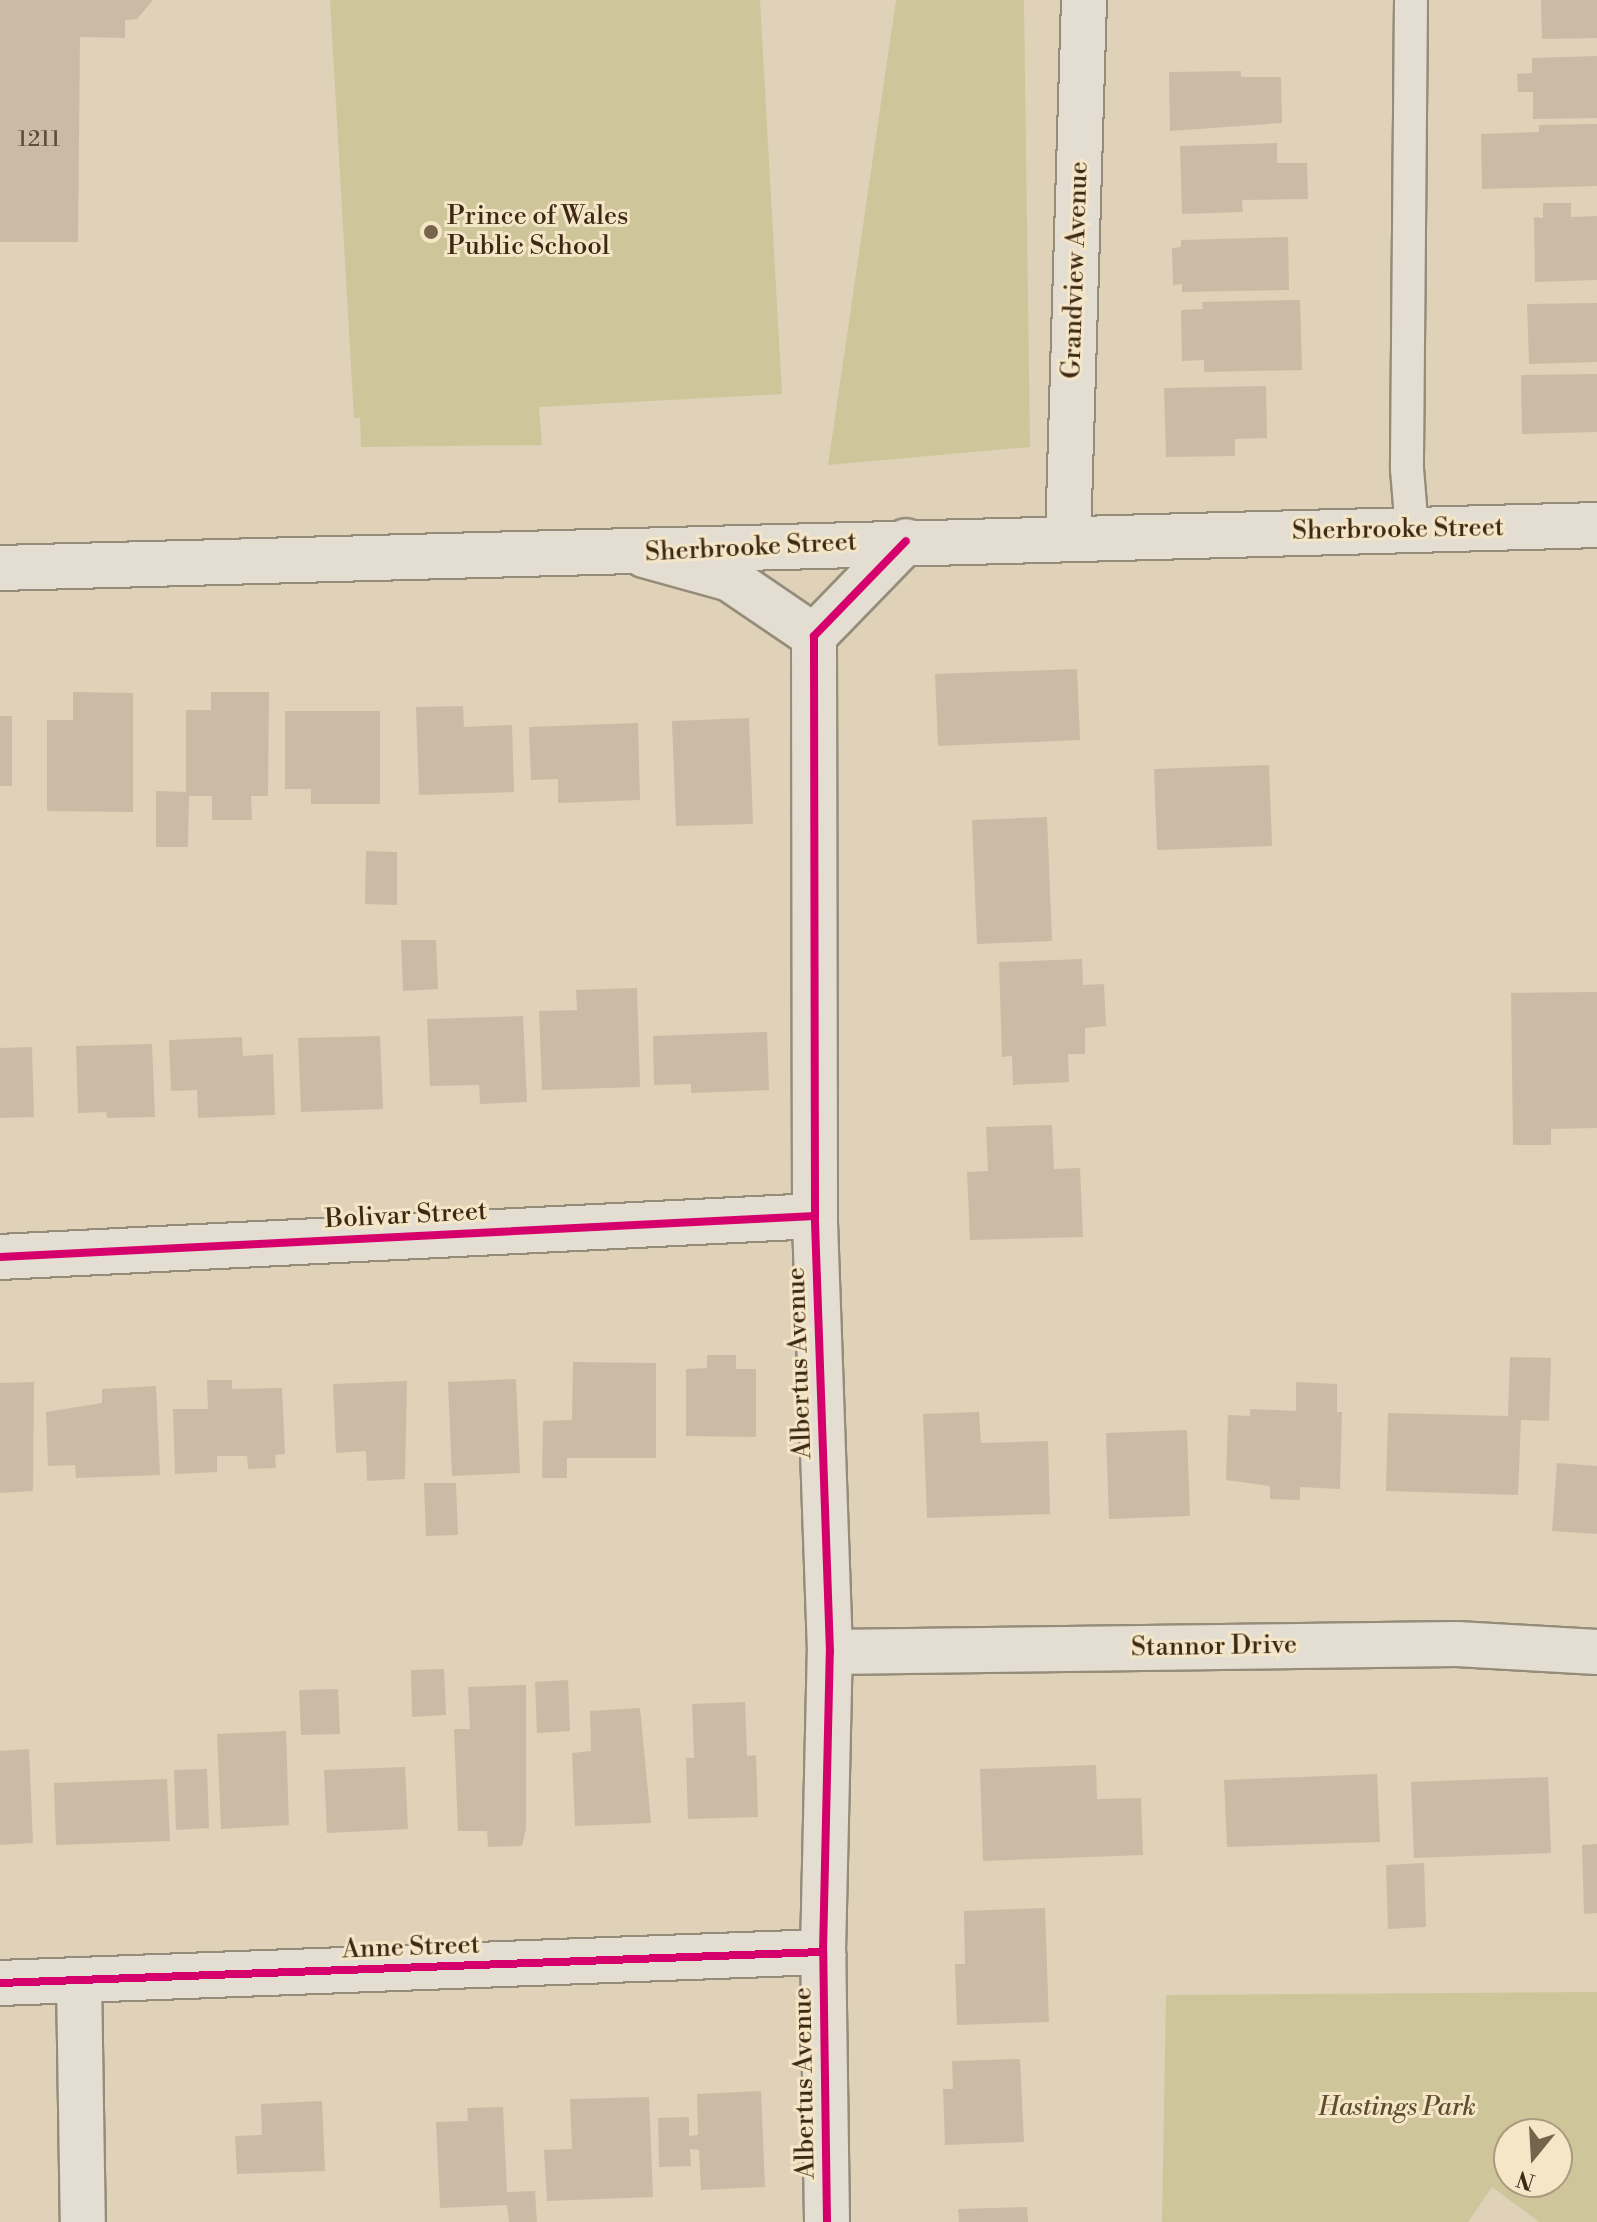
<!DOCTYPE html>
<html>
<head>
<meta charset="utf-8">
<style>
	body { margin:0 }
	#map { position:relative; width:1597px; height:2222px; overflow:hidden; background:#dfd2b8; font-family:"Libre Bodoni",serif }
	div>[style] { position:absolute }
	.green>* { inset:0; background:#cec69a }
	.building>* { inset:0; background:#cbbba6 }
	.roads { filter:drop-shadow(2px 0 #958c7a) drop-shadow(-2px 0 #958c7a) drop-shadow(0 2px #958c7a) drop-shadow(0 -2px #958c7a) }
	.lane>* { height:32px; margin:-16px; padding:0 16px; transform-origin:16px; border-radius:16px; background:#e4ded2 }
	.street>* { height:44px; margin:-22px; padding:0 22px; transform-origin:22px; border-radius:22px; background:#e4ded2 }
	.secondary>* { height:44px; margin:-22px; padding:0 22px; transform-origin:22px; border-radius:22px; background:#e4ded2 }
	.cycleway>* { height:8px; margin:-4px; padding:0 4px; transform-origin:4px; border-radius:4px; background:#d6006c }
	.dots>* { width:22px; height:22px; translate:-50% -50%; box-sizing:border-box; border:4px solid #f4e6c7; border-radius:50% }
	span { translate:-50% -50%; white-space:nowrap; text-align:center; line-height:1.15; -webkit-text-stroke:6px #f4e6c7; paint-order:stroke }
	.number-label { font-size:22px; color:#604d38 }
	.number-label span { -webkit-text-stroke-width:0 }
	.poi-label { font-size:26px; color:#3d2813 }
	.left { translate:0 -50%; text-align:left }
	.street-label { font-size:26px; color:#3d2813 }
	.park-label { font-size:26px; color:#5e4d2f; font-style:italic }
	.north { position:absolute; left:1493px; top:2118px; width:80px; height:80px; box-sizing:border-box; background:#f4e6c7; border:2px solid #ab9a7f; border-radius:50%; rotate:198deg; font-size:22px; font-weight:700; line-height:32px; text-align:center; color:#3d2813 }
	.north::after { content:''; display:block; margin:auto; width:28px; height:36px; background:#76644d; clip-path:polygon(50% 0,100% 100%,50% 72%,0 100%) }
</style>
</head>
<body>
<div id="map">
	<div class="green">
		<div style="clip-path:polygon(330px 0,760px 0,782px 394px,539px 407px,542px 445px,361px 447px,360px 418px,354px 418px)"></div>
		<div style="clip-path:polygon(896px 0,1024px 0,1030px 447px,828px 465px)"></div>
		<div style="clip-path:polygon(evenodd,1597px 1992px,1597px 2222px,1539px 2222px,1492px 2187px,1468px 2222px,1162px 2222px,1166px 1995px,1597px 1992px,1509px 2134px,1557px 2134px,1557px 2182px,1509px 2182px,1509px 2134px)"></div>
	</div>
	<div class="building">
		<div style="clip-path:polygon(0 0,153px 0,137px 19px,125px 20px,125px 38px,80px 37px,78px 242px,0 242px)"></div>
		<div style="clip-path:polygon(1541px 0,1597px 0,1597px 38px,1542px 39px)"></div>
		<div style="clip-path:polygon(1597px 56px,1597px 118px,1533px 119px,1533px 92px,1518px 92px,1517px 74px,1532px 73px,1532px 58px)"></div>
		<div style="clip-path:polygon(1241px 71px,1241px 77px,1281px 77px,1282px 123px,1170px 131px,1169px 72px)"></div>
		<div style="clip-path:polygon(1597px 124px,1597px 186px,1482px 189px,1481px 134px,1539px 132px,1539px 125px)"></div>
		<div style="clip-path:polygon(1277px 143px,1277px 163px,1307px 163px,1308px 199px,1242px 200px,1243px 212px,1182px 214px,1180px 146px)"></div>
		<div style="clip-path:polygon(1543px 203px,1571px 203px,1571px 217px,1597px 216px,1597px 280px,1535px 282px,1534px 217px,1543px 218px)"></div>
		<div style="clip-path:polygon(1288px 237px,1289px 290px,1182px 292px,1182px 284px,1173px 285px,1172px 248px,1181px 247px,1181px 240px)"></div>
		<div style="clip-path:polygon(1300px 300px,1302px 370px,1204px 372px,1204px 360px,1182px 361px,1181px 310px,1203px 309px,1202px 302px)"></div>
		<div style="clip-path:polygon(1597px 303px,1597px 362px,1529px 364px,1527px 304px)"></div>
		<div style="clip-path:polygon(1597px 374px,1597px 432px,1522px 434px,1521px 375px)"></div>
		<div style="clip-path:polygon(1266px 386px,1267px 438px,1235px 439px,1235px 456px,1166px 457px,1164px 388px)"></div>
		<div style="clip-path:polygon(1077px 669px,1080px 740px,938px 746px,935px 674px)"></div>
		<div style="clip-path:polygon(73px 692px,133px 693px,133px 812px,47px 811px,47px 720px,73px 720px)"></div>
		<div style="clip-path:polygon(211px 692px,269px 692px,268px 796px,251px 796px,252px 820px,212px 820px,212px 796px,189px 796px,188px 847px,156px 847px,156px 791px,186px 792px,186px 710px,211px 710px)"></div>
		<div style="clip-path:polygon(463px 706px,464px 727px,512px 725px,514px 792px,419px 795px,416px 707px)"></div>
		<div style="clip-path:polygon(285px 711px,380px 711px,380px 804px,311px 804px,311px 789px,285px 789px)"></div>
		<div style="clip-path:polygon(0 716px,12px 716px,12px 786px,0 786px)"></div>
		<div style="clip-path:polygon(749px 718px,753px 824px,676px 826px,672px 721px)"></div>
		<div style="clip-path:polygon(638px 723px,640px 800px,558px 803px,558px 779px,531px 780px,529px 727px)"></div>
		<div style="clip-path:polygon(1269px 765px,1272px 846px,1157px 850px,1154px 769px)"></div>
		<div style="clip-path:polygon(1047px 817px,1052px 941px,977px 944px,972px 820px)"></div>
		<div style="clip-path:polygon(366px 851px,397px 852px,397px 905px,365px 904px)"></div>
		<div style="clip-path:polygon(401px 940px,436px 940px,438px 989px,403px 991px)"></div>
		<div style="clip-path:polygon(1082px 959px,1083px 985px,1104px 984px,1106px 1026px,1085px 1028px,1085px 1054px,1068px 1054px,1069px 1082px,1013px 1085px,1012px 1056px,1002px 1057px,999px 962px)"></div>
		<div style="clip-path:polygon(637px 988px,640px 1087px,542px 1090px,539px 1011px,577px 1010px,576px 990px)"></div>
		<div style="clip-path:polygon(1597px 992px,1597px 1128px,1551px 1129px,1551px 1145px,1513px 1145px,1511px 993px)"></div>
		<div style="clip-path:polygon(523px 1016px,527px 1102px,480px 1104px,479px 1085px,430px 1086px,427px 1019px)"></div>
		<div style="clip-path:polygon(767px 1032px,769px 1090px,691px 1093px,691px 1084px,654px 1085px,653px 1036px)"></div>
		<div style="clip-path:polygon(380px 1036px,383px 1109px,301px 1112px,298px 1038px)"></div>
		<div style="clip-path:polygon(242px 1037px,243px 1056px,273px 1054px,275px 1115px,198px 1118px,197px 1090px,171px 1091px,169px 1040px)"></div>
		<div style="clip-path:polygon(152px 1044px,155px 1117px,107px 1118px,106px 1112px,78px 1113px,76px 1046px)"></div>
		<div style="clip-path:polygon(32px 1047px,34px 1117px,0 1118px,0 1048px)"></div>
		<div style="clip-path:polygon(1052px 1125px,1054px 1169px,1080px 1168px,1083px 1237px,970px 1240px,967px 1172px,988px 1171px,986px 1127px)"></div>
		<div style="clip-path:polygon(707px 1355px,736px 1355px,736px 1369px,756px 1369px,756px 1437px,686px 1436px,686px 1369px,707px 1368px)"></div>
		<div style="clip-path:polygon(1510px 1357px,1551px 1358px,1549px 1421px,1521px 1420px,1518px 1495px,1386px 1491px,1388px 1413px,1508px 1416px)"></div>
		<div style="clip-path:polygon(573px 1362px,656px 1363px,656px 1458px,567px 1458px,567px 1478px,542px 1478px,543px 1421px,572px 1420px)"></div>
		<div style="clip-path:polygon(516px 1379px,520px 1473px,452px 1476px,448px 1382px)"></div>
		<div style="clip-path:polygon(207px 1380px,232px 1380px,232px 1389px,282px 1388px,285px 1454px,275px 1455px,276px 1468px,248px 1469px,247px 1456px,217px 1456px,217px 1472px,175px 1474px,173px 1409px,208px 1409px)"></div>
		<div style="clip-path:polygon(407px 1381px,405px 1479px,367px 1481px,366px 1451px,336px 1453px,333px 1384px)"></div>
		<div style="clip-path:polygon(34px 1382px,33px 1491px,0 1493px,0 1383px)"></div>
		<div style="clip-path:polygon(1296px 1382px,1337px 1384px,1337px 1412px,1342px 1412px,1340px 1489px,1300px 1487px,1300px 1500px,1270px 1499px,1270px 1486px,1226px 1480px,1228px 1415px,1250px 1416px,1250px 1409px,1296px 1411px)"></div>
		<div style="clip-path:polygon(156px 1386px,160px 1475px,76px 1478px,75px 1465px,48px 1466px,46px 1412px,102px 1403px,102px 1389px)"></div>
		<div style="clip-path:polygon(979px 1412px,981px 1443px,1048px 1441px,1050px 1514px,927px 1518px,923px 1414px)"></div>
		<div style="clip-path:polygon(1187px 1430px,1190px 1516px,1109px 1519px,1106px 1433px)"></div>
		<div style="clip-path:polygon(1557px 1463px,1597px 1466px,1597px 1534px,1552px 1531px)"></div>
		<div style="clip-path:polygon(424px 1483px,456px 1483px,458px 1535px,426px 1536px)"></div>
		<div style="clip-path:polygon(444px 1669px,446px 1715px,412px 1717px,411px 1670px)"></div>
		<div style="clip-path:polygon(568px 1680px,570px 1731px,537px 1733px,535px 1682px)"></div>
		<div style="clip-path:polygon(526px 1685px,526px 1829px,522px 1846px,488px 1847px,487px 1831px,458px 1831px,454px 1729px,470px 1729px,468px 1687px)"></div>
		<div style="clip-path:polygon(338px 1689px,340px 1734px,301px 1735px,299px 1690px)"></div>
		<div style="clip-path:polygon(745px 1702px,747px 1756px,756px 1755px,758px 1817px,688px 1819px,686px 1758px,694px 1758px,692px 1704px)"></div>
		<div style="clip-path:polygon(640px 1708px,651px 1823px,575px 1826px,572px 1753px,591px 1751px,590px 1711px)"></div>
		<div style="clip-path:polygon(286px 1731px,289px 1825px,221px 1829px,217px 1734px)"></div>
		<div style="clip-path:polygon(29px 1749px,33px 1843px,0 1845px,0 1751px)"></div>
		<div style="clip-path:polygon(1096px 1765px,1097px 1799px,1141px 1798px,1143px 1855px,983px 1861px,980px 1769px)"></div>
		<div style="clip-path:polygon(405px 1767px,408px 1829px,327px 1833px,324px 1770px)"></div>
		<div style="clip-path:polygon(207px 1769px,209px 1828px,176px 1830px,174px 1770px)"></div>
		<div style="clip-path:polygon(1377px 1774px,1380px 1842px,1227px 1847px,1224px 1780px)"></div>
		<div style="clip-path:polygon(1548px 1777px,1551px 1853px,1414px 1858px,1411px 1782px)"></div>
		<div style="clip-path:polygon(167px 1779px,170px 1841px,56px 1845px,54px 1783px)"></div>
		<div style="clip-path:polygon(1597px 1844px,1597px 1913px,1584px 1914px,1582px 1845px)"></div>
		<div style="clip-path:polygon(1424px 1863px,1426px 1927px,1388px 1929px,1386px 1865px)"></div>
		<div style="clip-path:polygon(1045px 1908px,1049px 2022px,957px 2025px,955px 1964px,965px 1964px,964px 1911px)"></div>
		<div style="clip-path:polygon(1020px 2059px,1024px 2142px,945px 2145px,943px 2089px,953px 2089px,952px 2061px)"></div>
		<div style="clip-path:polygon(761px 2091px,765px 2187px,701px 2190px,699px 2150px,690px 2149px,691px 2166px,659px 2167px,658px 2118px,689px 2117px,689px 2136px,698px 2135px,697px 2094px)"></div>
		<div style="clip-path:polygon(649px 2097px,653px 2197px,547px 2201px,544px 2150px,572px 2149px,570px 2099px)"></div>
		<div style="clip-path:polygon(322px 2101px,325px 2171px,237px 2174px,235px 2136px,262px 2135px,261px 2104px)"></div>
		<div style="clip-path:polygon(503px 2107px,507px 2192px,535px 2191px,537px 2222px,509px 2222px,507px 2205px,440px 2208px,436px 2122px,468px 2121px,467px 2108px)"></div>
		<div style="clip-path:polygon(1027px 2207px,1028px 2222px,959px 2222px,958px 2209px)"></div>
	</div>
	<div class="roads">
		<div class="lane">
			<div style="left:1411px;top:0;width:469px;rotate:90.5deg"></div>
			<div style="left:1407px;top:469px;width:61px;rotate:85.3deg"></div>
		</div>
		<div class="street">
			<div style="left:1068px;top:539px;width:539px;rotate:-88.3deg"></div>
			<div style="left:644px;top:555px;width:89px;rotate:15.6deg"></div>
			<div style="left:730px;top:579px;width:102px;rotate:34.2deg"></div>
			<div style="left:0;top:1257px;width:816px;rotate:-2.88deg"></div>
			<div style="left:830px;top:1652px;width:627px;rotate:-0.73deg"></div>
			<div style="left:1457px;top:1644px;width:140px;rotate:3.3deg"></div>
			<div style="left:79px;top:1980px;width:242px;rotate:89.1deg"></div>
			<div style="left:0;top:1983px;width:824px;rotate:-2.16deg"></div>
			<div style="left:827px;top:2222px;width:270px;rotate:-90.8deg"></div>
			<div style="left:823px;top:1952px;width:300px;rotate:-88.7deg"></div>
			<div style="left:830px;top:1652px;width:436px;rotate:-92deg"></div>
			<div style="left:815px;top:1216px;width:580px;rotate:-90.1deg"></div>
			<div style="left:814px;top:636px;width:132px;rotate:-45.9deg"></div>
		</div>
		<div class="secondary">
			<div style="left:0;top:568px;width:1598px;rotate:-1.54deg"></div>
		</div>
	</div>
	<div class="cycleway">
		<div style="left:0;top:1257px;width:816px;rotate:-2.88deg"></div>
		<div style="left:0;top:1983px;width:824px;rotate:-2.16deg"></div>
		<div style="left:827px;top:2222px;width:270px;rotate:-90.8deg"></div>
		<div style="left:823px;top:1952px;width:300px;rotate:-88.7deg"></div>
		<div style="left:830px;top:1652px;width:436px;rotate:-92deg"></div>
		<div style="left:815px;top:1216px;width:580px;rotate:-90.1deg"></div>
		<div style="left:814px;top:636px;width:132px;rotate:-45.9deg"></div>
	</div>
	<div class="dots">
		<div style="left:431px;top:232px;background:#76644d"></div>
	</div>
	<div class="number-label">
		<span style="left:39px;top:140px">1211</span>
	</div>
	<div class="poi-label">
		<span class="left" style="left:447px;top:232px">Prince of Wales<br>Public School</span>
	</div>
	<div class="street-label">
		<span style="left:1076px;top:270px;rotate:-88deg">Grandview Avenue</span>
		<span style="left:1398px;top:530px;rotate:-1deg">Sherbrooke Street</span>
		<span style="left:751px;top:548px;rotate:-3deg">Sherbrooke Street</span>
		<span style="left:406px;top:1216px;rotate:-3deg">Bolivar Street</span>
		<span style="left:800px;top:1363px;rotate:-92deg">Albertus Avenue</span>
		<span style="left:1214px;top:1647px;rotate:-1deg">Stannor Drive</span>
		<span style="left:411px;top:1948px;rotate:-2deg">Anne Street</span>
		<span style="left:805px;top:2083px;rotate:-91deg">Albertus Avenue</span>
	</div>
	<div class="park-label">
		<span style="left:1397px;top:2108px">Hastings Park</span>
	</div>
	<div class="north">N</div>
</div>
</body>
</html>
